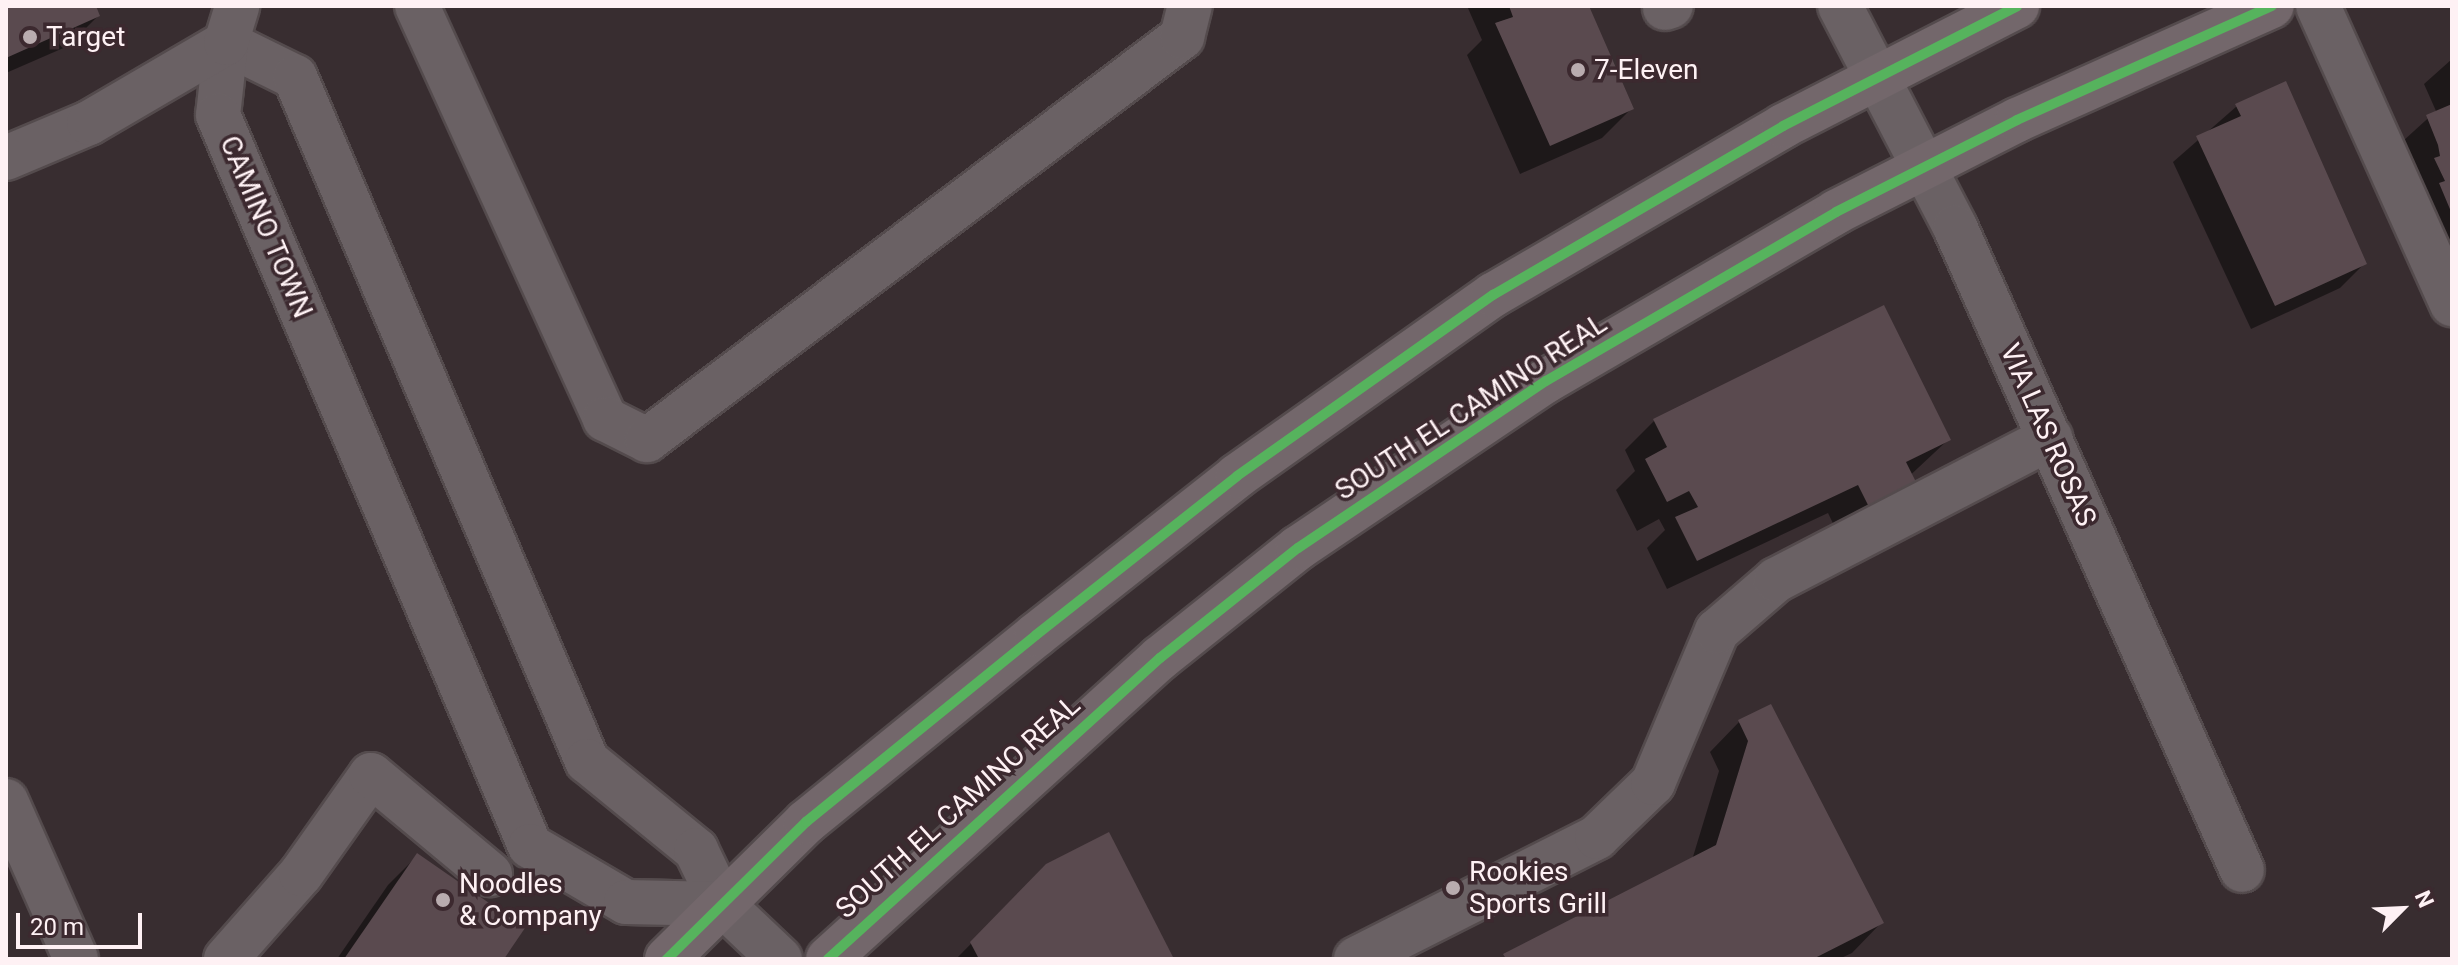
<!DOCTYPE html>
<html>
<head>
<meta charset="utf-8">
<style>
	body { margin:0 }
	#map { position:relative; width:2458px; height:965px; overflow:hidden; background:#382d30; font-family:Roboto,sans-serif }
	div>[style] { position:absolute }
	.shadow>* { inset:0; background:#0007 }
	.building>* { inset:0; background:#5a4a4f }
	.roads { filter:drop-shadow(2px 0 #544b4d) drop-shadow(-2px 0 #544b4d) drop-shadow(0 2px #544b4d) drop-shadow(0 -2px #544b4d) }
	.minor>* { height:44px; margin:-22px; padding:0 22px; transform-origin:22px; border-radius:22px; background:#6a6164 }
	.major>* { height:44px; margin:-22px; padding:0 22px; transform-origin:22px; border-radius:22px; background:#73676b }
	.cycleway>* { height:10px; margin:-5px; padding:0 5px; transform-origin:5px; border-radius:5px; background:#56b35d }
	.dots>* { width:22px; height:22px; translate:-50% -50%; box-sizing:border-box; border:4px solid #3c292f; border-radius:50% }
	span { translate:-50% -50%; white-space:nowrap; text-align:center; line-height:1.15; -webkit-text-stroke:7px #3c292f; paint-order:stroke }
	.poi-label { font-size:28px; color:#fef1f4 }
	.left { translate:0 -50%; text-align:left }
	.street-label { font-size:28px; color:#fef1f4 }
	.frame { position:absolute; inset:0; border:8px solid #fef1f4; pointer-events:none }
	.north { position:absolute; left:2362px; top:869px; width:80px; height:80px; -webkit-text-stroke:6px #3c292f; paint-order:stroke; rotate:66deg; font-size:22px; font-weight:700; line-height:32px; text-align:center; color:#fef1f4 }
	.north::after { content:''; display:block; margin:auto; width:28px; height:36px; background:#fef1f4; clip-path:polygon(50% 0,100% 100%,50% 72%,0 100%) }
	.scale { position:absolute; left:16px; top:913px; width:126px; height:36px; box-sizing:border-box; border:4px solid #fef1f4; border-top:0; padding-left:10px; font-size:24px; line-height:28px; white-space:nowrap; color:#fef1f4; -webkit-text-stroke:6px #3c292f; paint-order:stroke }
</style>
</head>
<body>
<div id="map">
	<div class="shadow">
		<div style="clip-path:polygon(6px 6px,94px 6px,98px 16px,68px 46px,6px 73px)"></div>
		<div style="clip-path:polygon(1467px 6px,1587px 6px,1632px 108px,1602px 138px,1520px 174px,1467px 55px,1482px 40px)"></div>
		<div style="clip-path:polygon(2452px 59px,2452px 238px,2432px 247px,2415px 169px,2403px 141px,2436px 111px,2424px 84px)"></div>
		<div style="clip-path:polygon(2237px 106px,2364px 264px,2340px 288px,2251px 329px,2173px 162px)"></div>
		<div style="clip-path:polygon(1654px 421px,1949px 439px,1841px 540px,1828px 513px,1667px 589px,1647px 548px,1665px 530px,1659px 519px,1637px 531px,1616px 490px,1635px 471px,1625px 450px)"></div>
		<div style="clip-path:polygon(1739px 722px,1881px 923px,1852px 953px,1839px 959px,1500px 959px,1692px 860px,1719px 771px,1710px 752px)"></div>
		<div style="clip-path:polygon(417px 856px,502px 959px,337px 959px,388px 885px)"></div>
		<div style="clip-path:polygon(1047px 866px,1172px 959px,956px 959px)"></div>
	</div>
	<div class="building">
		<div style="clip-path:polygon(6px 6px,96px 6px,100px 16px,6px 58px)"></div>
		<div style="clip-path:polygon(1509px 6px,1589px 6px,1634px 109px,1550px 146px,1495px 23px,1513px 17px)"></div>
		<div style="clip-path:polygon(2286px 81px,2367px 264px,2275px 306px,2196px 136px,2241px 116px,2235px 104px)"></div>
		<div style="clip-path:polygon(2452px 104px,2452px 214px,2439px 183px,2445px 181px,2434px 158px,2440px 156px,2438px 145px,2426px 115px)"></div>
		<div style="clip-path:polygon(1884px 305px,1951px 440px,1906px 462px,1919px 488px,1871px 511px,1858px 485px,1697px 561px,1675px 517px,1698px 507px,1689px 491px,1667px 502px,1645px 459px,1667px 447px,1653px 419px)"></div>
		<div style="clip-path:polygon(1771px 704px,1884px 923px,1813px 959px,1506px 959px,1503px 954px,1716px 845px,1748px 741px,1738px 720px)"></div>
		<div style="clip-path:polygon(1109px 832px,1174px 959px,979px 959px,970px 942px,1046px 864px)"></div>
		<div style="clip-path:polygon(417px 853px,525px 928px,504px 959px,344px 959px)"></div>
	</div>
	<div class="roads">
		<div class="minor">
			<div style="left:417px;top:6px;width:454px;rotate:65.5deg"></div>
			<div style="left:605px;top:419px;width:47px;rotate:26.6deg"></div>
			<div style="left:647px;top:440px;width:670px;rotate:-36.99deg"></div>
			<div style="left:1182px;top:37px;width:32px;rotate:-76deg"></div>
			<div style="left:1840px;top:6px;width:249px;rotate:62.5deg"></div>
			<div style="left:1955px;top:227px;width:704px;rotate:65.95deg"></div>
			<div style="left:2318px;top:6px;width:327px;rotate:65.8deg"></div>
			<div style="left:1665px;top:8px;width:6px;rotate:-18deg"></div>
			<div style="left:226px;top:43px;width:77px;rotate:26.2deg"></div>
			<div style="left:295px;top:77px;width:744px;rotate:66.88deg"></div>
			<div style="left:587px;top:761px;width:141px;rotate:39.2deg"></div>
			<div style="left:696px;top:850px;width:60px;rotate:64.3deg"></div>
			<div style="left:722px;top:904px;width:80px;rotate:43.5deg"></div>
			<div style="left:226px;top:43px;width:72px;rotate:96.3deg"></div>
			<div style="left:218px;top:115px;width:795px;rotate:66.89deg"></div>
			<div style="left:530px;top:846px;width:111px;rotate:30.3deg"></div>
			<div style="left:626px;top:902px;width:96px;rotate:1.2deg"></div>
			<div style="left:6px;top:158px;width:90px;rotate:-22.9deg"></div>
			<div style="left:89px;top:123px;width:159px;rotate:-30.3deg"></div>
			<div style="left:226px;top:43px;width:39px;rotate:-73deg"></div>
			<div style="left:6px;top:801px;width:173px;rotate:66.1deg"></div>
			<div style="left:226px;top:959px;width:113px;rotate:-48.6deg"></div>
			<div style="left:301px;top:874px;width:121px;rotate:-54.7deg"></div>
			<div style="left:371px;top:775px;width:155px;rotate:39.8deg"></div>
			<div style="left:1356px;top:959px;width:270px;rotate:-26.8deg"></div>
			<div style="left:1597px;top:837px;width:78px;rotate:-44deg"></div>
			<div style="left:1653px;top:783px;width:165px;rotate:-67.2deg"></div>
			<div style="left:1717px;top:631px;width:78px;rotate:-40.8deg"></div>
			<div style="left:1776px;top:580px;width:309px;rotate:-27.4deg"></div>
		</div>
		<div class="major">
			<div style="left:667px;top:959px;width:195px;rotate:-44.6deg"></div>
			<div style="left:806px;top:822px;width:296px;rotate:-39.1deg"></div>
			<div style="left:1036px;top:635px;width:256px;rotate:-38.3deg"></div>
			<div style="left:1237px;top:476px;width:314px;rotate:-35.3deg"></div>
			<div style="left:1493px;top:295px;width:336px;rotate:-30.2deg"></div>
			<div style="left:1783px;top:126px;width:263px;rotate:-27.1deg"></div>
			<div style="left:828px;top:959px;width:448px;rotate:-42.2deg"></div>
			<div style="left:1160px;top:658px;width:176px;rotate:-38.6deg"></div>
			<div style="left:1298px;top:548px;width:299px;rotate:-34deg"></div>
			<div style="left:1546px;top:381px;width:336px;rotate:-30.2deg"></div>
			<div style="left:1836px;top:212px;width:203px;rotate:-26.9deg"></div>
			<div style="left:2017px;top:120px;width:279px;rotate:-24.1deg"></div>
		</div>
	</div>
	<div class="cycleway">
		<div style="left:667px;top:959px;width:195px;rotate:-44.6deg"></div>
		<div style="left:806px;top:822px;width:296px;rotate:-39.1deg"></div>
		<div style="left:1036px;top:635px;width:256px;rotate:-38.3deg"></div>
		<div style="left:1237px;top:476px;width:314px;rotate:-35.3deg"></div>
		<div style="left:1493px;top:295px;width:336px;rotate:-30.2deg"></div>
		<div style="left:1783px;top:126px;width:263px;rotate:-27.1deg"></div>
		<div style="left:828px;top:959px;width:448px;rotate:-42.2deg"></div>
		<div style="left:1160px;top:658px;width:176px;rotate:-38.6deg"></div>
		<div style="left:1298px;top:548px;width:299px;rotate:-34deg"></div>
		<div style="left:1546px;top:381px;width:336px;rotate:-30.2deg"></div>
		<div style="left:1836px;top:212px;width:203px;rotate:-26.9deg"></div>
		<div style="left:2017px;top:120px;width:279px;rotate:-24.1deg"></div>
	</div>
	<div class="dots">
		<div style="left:30px;top:37px;background:#b9acaf"></div>
		<div style="left:1578px;top:70px;background:#b9acaf"></div>
		<div style="left:1453px;top:888px;background:#b9acaf"></div>
		<div style="left:443px;top:900px;background:#b9acaf"></div>
	</div>
	<div class="poi-label">
		<span class="left" style="left:46px;top:37px">Target</span>
		<span class="left" style="left:1594px;top:70px">7-Eleven</span>
		<span class="left" style="left:1469px;top:888px">Rookies<br>Sports Grill</span>
		<span class="left" style="left:459px;top:900px">Noodles<br>&amp; Company</span>
	</div>
	<div class="street-label">
		<span style="left:266px;top:227px;rotate:67deg">CAMINO TOWN</span>
		<span style="left:1471px;top:407px;rotate:-33deg">SOUTH EL CAMINO REAL</span>
		<span style="left:2048px;top:435px;rotate:66deg">VIA LAS ROSAS</span>
		<span style="left:958px;top:807px;rotate:-42deg">SOUTH EL CAMINO REAL</span>
	</div>
	<div class="frame"></div>
	<div class="north">N</div>
	<div class="scale">20 m</div>
</div>
</body>
</html>
